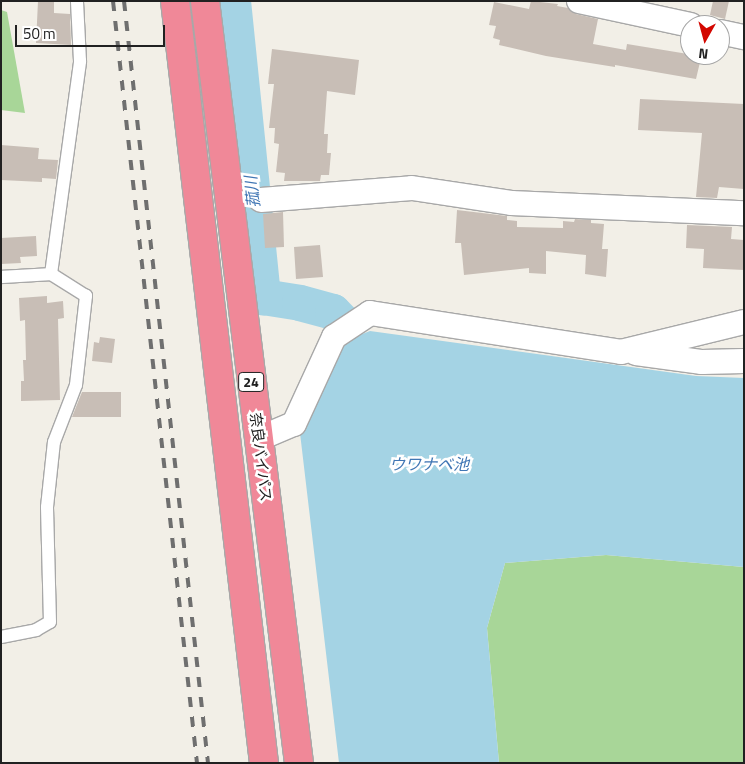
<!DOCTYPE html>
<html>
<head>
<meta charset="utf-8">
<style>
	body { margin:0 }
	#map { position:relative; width:745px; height:764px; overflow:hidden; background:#f2efe7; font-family:"Titillium Web","Noto Sans JP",sans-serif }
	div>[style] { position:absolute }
	.forest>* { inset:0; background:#a8d698 }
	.water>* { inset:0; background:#a4d3e4 }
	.river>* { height:36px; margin:-18px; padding:0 18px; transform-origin:18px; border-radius:18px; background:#a4d3e4 }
	.building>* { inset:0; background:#c8beb6 }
	.roads { filter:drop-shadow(1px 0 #a8a8a8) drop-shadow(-1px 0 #a8a8a8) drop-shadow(0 1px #a8a8a8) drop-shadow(0 -1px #a8a8a8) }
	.lane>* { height:12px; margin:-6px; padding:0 6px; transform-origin:6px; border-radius:6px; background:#fff }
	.street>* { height:24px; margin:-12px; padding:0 12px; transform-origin:12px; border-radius:12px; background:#fff }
	.highway>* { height:28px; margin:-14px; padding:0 14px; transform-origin:14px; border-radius:14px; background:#f08898 }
	.rail>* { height:4px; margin-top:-2px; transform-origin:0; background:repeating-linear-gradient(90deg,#6f6f6f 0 10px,transparent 0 20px) }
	span { translate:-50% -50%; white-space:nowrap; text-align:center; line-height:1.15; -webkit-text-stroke:5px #fff; paint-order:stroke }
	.shield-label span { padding:1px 4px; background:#fff; border:1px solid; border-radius:4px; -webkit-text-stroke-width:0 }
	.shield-label { font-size:14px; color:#212121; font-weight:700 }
	.street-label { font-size:15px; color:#212121 }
	.water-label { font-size:16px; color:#4076b4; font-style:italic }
	.frame { position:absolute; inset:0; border:2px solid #212121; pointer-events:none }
	.north { position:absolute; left:680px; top:15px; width:50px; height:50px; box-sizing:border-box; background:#fff; border:1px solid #a6a6a6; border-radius:50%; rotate:187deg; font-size:14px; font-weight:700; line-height:20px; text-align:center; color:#212121 }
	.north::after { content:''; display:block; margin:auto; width:18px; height:22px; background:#d30700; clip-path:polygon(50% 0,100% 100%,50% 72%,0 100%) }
	.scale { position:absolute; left:15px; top:25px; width:150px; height:22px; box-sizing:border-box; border:2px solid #212121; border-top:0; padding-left:6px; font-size:15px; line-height:18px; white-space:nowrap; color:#212121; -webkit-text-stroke:4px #fff; paint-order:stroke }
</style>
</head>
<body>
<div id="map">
	<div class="forest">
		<div style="clip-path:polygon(1px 10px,7px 12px,25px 113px,1px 110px)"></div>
		<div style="clip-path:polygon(606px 555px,744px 567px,744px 763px,499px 763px,487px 628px,505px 563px)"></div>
	</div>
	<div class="water">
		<div style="clip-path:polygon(370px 331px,696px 376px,744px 378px,744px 567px,606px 555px,505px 563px,487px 628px,499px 763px,339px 763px,300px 433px,347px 340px)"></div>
	</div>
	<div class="river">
		<div style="left:233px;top:1px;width:298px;rotate:84.2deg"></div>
		<div style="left:263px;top:297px;width:37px;rotate:9deg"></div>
		<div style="left:300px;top:303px;width:34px;rotate:15deg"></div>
		<div style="left:333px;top:312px;width:14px;rotate:45deg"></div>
	</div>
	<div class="building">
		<div style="clip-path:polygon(38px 1px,54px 1px,54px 13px,70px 14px,71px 45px,36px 43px)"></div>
		<div style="clip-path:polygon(531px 1px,558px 4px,557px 6px,568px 8px,576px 14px,598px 19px,593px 44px,626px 50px,627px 44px,694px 55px,693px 60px,700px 62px,696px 79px,615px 65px,615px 67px,546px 56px,499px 45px,500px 40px,493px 38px,496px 26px,489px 25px,494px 2px,529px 9px)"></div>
		<div style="clip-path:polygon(713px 1px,729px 1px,725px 19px,710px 15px)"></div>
		<div style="clip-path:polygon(272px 49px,359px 60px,355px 95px,327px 91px,324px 134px,328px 134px,327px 153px,331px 153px,329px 175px,321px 175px,320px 181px,284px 181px,285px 173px,276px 172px,279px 144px,274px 143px,275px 128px,269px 128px,274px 84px,268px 84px)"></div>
		<div style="clip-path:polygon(640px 99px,744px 104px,744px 189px,719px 187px,717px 198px,696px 197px,702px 133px,638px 130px)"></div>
		<div style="clip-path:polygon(1px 145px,39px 148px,38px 159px,58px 160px,56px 179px,42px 178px,42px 182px,1px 180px)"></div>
		<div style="clip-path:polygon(457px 210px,507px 216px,507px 220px,517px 221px,517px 227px,563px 228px,563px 221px,574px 222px,575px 219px,591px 220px,591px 223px,604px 224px,602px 249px,608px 249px,606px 277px,585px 274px,586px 255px,546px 251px,546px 274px,529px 273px,529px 268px,464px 275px,461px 243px,455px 243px)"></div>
		<div style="clip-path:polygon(283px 212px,284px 247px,265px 248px,263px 214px)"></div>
		<div style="clip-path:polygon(687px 225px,732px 227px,731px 239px,744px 240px,744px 270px,703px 268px,704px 249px,686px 248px)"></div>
		<div style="clip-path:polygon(36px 236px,37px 256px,20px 257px,21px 263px,1px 264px,1px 238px)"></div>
		<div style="clip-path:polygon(320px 245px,323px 277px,296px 279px,294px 247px)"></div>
		<div style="clip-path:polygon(47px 296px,47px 303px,63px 301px,64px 318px,58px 319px,60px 400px,21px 401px,21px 381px,24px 381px,23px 360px,26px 360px,25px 320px,20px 321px,19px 298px)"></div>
		<div style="clip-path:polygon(100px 337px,115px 339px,112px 363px,92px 361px,94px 342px,99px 343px)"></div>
		<div style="clip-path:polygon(82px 392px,121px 392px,121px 417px,72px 417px)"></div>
	</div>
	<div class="roads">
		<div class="lane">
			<div style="left:1px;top:277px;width:50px;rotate:-3.4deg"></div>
			<div style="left:1px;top:637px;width:36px;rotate:-11deg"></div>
			<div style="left:36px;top:630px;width:16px;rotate:-30deg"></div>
			<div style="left:50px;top:622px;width:115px;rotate:-91.5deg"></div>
			<div style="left:47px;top:507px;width:65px;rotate:-83.9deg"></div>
			<div style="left:54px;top:442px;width:61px;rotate:-68.9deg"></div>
			<div style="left:76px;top:385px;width:90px;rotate:-83.6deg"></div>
			<div style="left:86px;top:296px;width:41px;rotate:-147.8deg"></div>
			<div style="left:51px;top:274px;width:215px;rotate:-82.2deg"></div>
			<div style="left:80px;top:61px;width:60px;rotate:-92.9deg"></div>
		</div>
		<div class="street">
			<div style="left:579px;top:1px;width:114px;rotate:12.2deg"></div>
			<div style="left:720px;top:32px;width:25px;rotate:12deg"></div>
			<div style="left:261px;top:200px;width:151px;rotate:-4.5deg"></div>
			<div style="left:412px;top:188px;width:100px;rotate:8.6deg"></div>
			<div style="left:511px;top:203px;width:233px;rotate:2.5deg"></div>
			<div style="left:636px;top:353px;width:67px;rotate:7.8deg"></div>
			<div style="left:702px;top:362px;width:42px;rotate:-1.4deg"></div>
			<div style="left:258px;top:439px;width:39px;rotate:-23deg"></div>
			<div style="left:294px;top:424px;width:96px;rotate:-65.3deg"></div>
			<div style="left:334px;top:337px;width:43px;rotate:-33.7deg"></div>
			<div style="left:370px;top:313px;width:254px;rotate:8.8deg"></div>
			<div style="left:621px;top:352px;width:127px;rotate:-13.7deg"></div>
		</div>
		<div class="highway">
			<div style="left:175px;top:1px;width:767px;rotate:83.34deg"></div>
			<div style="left:205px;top:1px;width:768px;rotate:82.97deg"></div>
		</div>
	</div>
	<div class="rail">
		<div style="left:113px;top:1px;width:767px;rotate:83.71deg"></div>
		<div style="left:124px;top:1px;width:767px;rotate:83.71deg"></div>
	</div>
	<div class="shield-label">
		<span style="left:251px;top:382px">24</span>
	</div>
	<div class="street-label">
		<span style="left:261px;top:457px;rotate:83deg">奈良バイパス</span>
	</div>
	<div class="water-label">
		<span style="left:252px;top:192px;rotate:-96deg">菰川</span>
		<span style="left:429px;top:464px">ウワナベ池</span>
	</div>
	<div class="frame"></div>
	<div class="north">N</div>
	<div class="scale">50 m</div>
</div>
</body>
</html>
